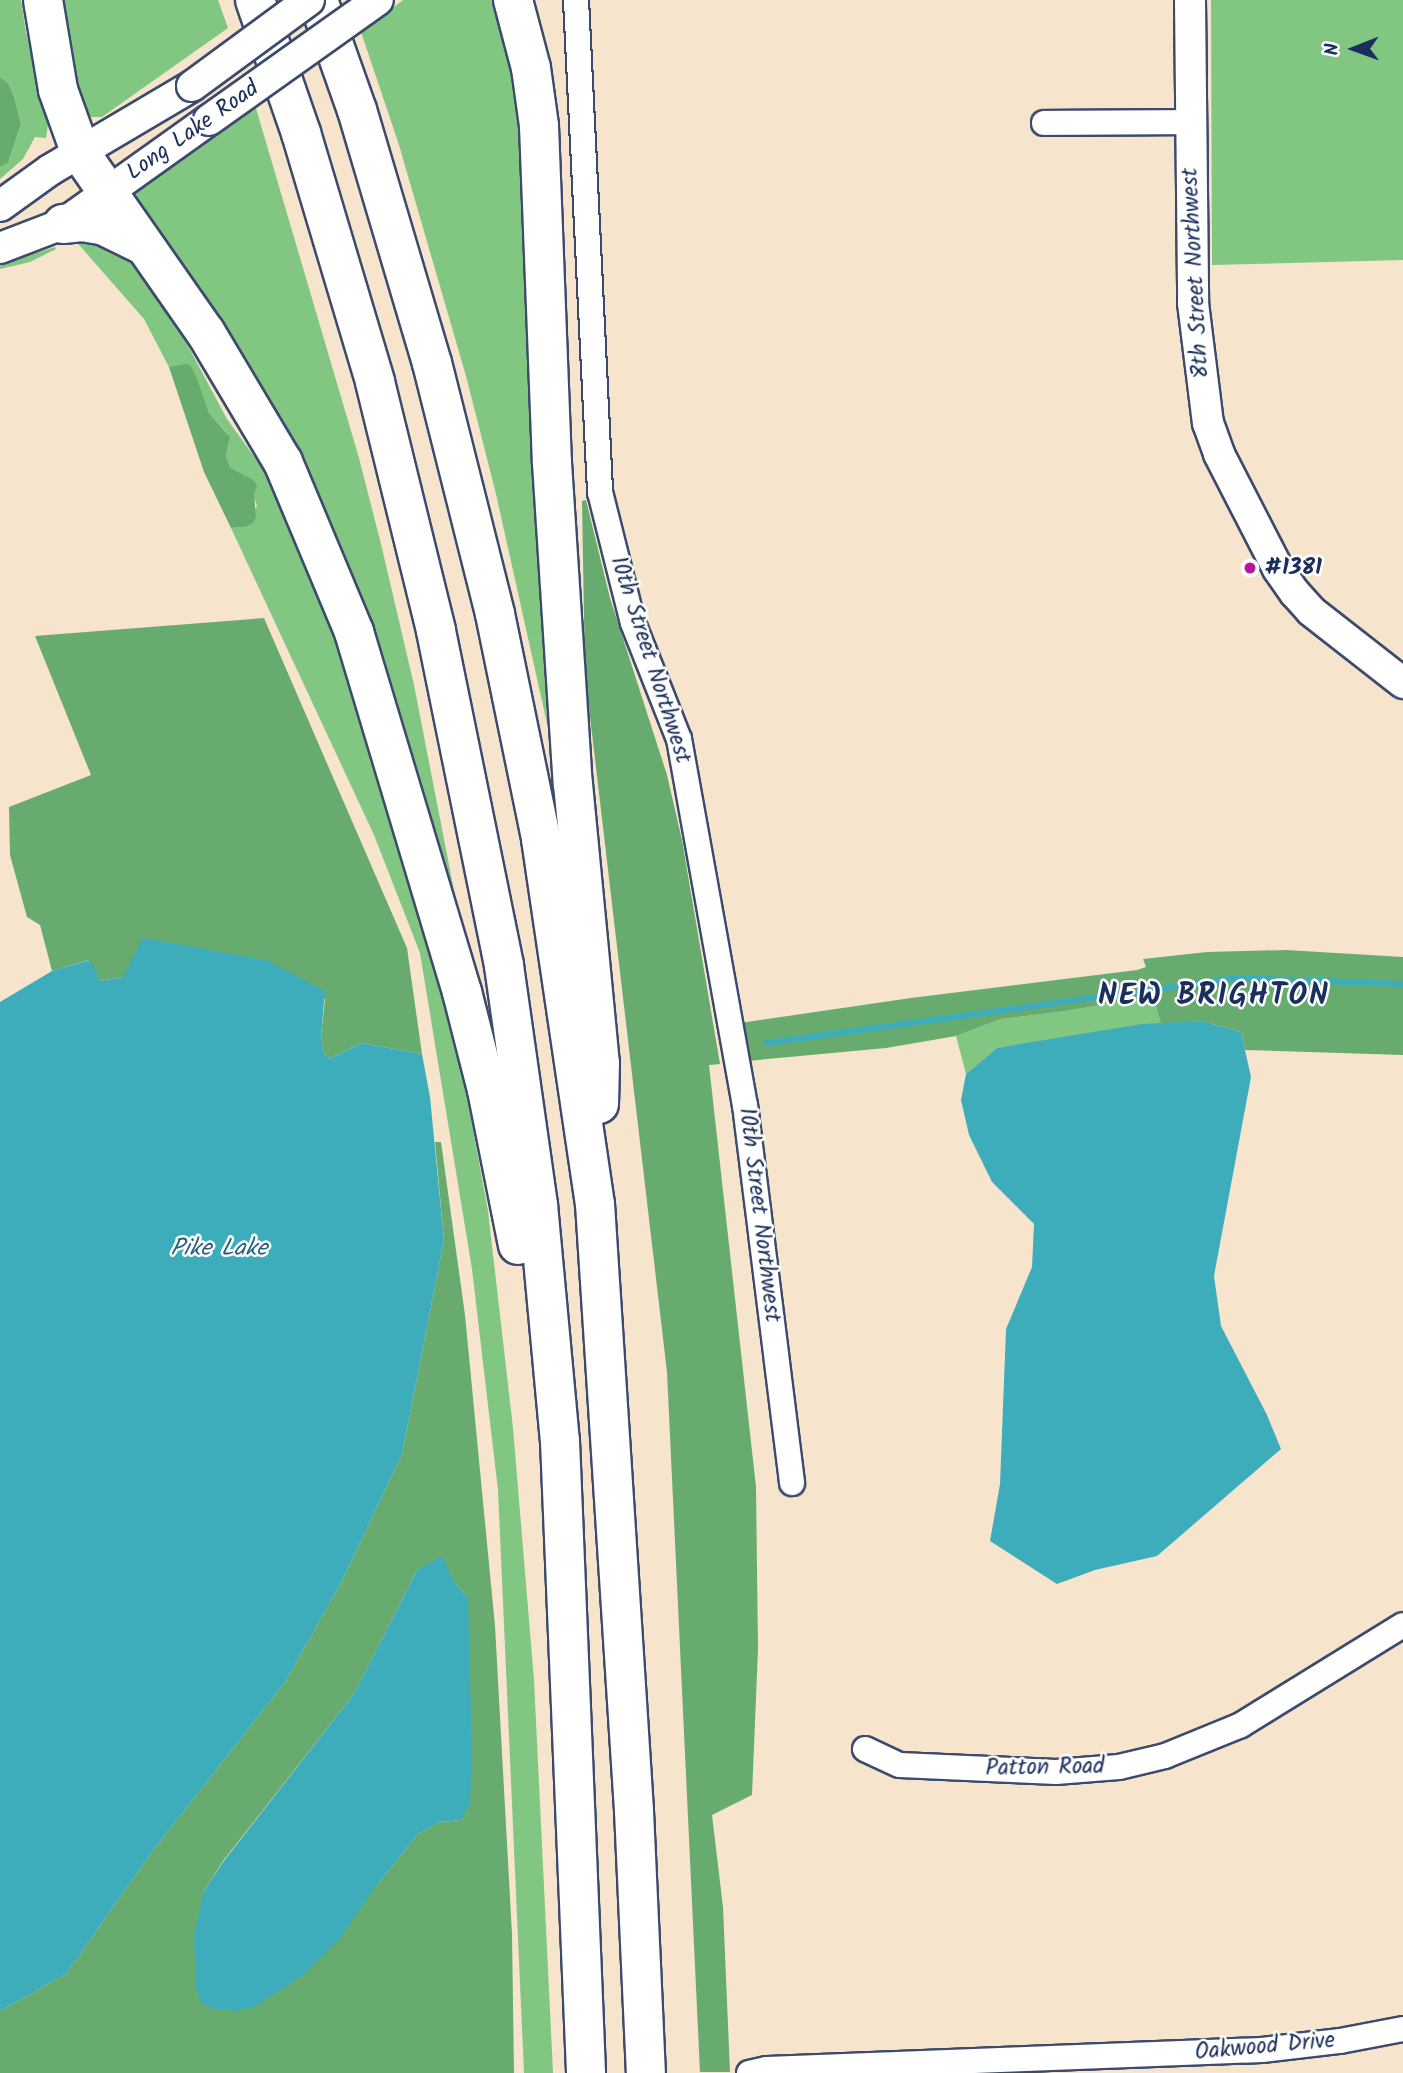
<!DOCTYPE html>
<html>
<head>
<meta charset="utf-8">
<style>
	body { margin:0 }
	#map { position:relative; width:1403px; height:2073px; overflow:hidden; background:#f6e4cc; font-family:Kalam,sans-serif }
	div>[style] { position:absolute }
	.green>* { inset:0; background:#81c681 }
	.forest>* { inset:0; background:#68ab6f }
	.water>* { inset:0; background:#3eadbb }
	.stream>* { height:6px; margin:-3px; padding:0 3px; transform-origin:3px; border-radius:3px; background:#3eadbb }
	.roads { filter:drop-shadow(2px 0 #3c4a6e) drop-shadow(-2px 0 #3c4a6e) drop-shadow(0 2px #3c4a6e) drop-shadow(0 -2px #3c4a6e) }
	.minor>* { height:24px; margin:-12px; padding:0 12px; transform-origin:12px; border-radius:12px; background:#fff }
	.tertiary>* { height:30px; margin:-15px; padding:0 15px; transform-origin:15px; border-radius:15px; background:#fff }
	.motorway>* { height:38px; margin:-19px; padding:0 19px; transform-origin:19px; border-radius:19px; background:#fff }
	.bridges { filter:drop-shadow(2px 0 #3c4a6e) drop-shadow(-2px 0 #3c4a6e) drop-shadow(0 2px #3c4a6e) drop-shadow(0 -2px #3c4a6e) }
	.tertiary-bridge>* { height:30px; margin:-15px; padding:0 15px; transform-origin:15px; border-radius:15px; background:#fff }
	.dots>* { width:19px; height:19px; translate:-50% -50%; box-sizing:border-box; border:4px solid #fff; border-radius:50% }
	span { translate:-50% -50%; white-space:nowrap; text-align:center; line-height:1.15; -webkit-text-stroke:5px #fff; paint-order:stroke }
	.street-label { font-size:23px; color:#1b2f5e }
	.poi-label { font-size:23px; color:#1b2f5e; font-weight:700 }
	.left { translate:0 -50%; text-align:left }
	.water-label { font-size:24px; color:#296183; font-style:italic }
	.district-label { font-size:30px; color:#1b2f5e; font-weight:700; letter-spacing:2px }
	.north { position:absolute; left:1319px; top:14px; width:70px; height:70px; -webkit-text-stroke:5px #fff; paint-order:stroke; rotate:269deg; font-size:19px; font-weight:700; line-height:28px; text-align:center; color:#1b2f5e }
	.north::after { content:''; display:block; margin:auto; width:24px; height:32px; background:#1b2f5e; clip-path:polygon(50% 0,100% 100%,50% 72%,0 100%) }
</style>
</head>
<body>
<div id="map">
	<div class="green">
		<div style="clip-path:polygon(0 0,21px 0,26px 32px,48px 125px,46px 138px,35px 137px,23px 159px,0 179px,0 167px,8px 163px,21px 124px,14px 96px,8px 83px,0 77px)"></div>
		<div style="clip-path:polygon(52px 0,218px 0,228px 28px,102px 117px,81px 117px)"></div>
		<div style="clip-path:polygon(403px 0,495px 0,518px 97px,552px 746px,496px 494px,466px 376px,399px 145px,361px 32px)"></div>
		<div style="clip-path:polygon(1211px 0,1403px 0,1403px 260px,1212px 265px)"></div>
		<div style="clip-path:polygon(255px 105px,359px 458px,381px 544px,414px 685px,458px 911px,449px 913px,390px 700px,137px 206px,136px 190px,140px 185px)"></div>
		<div style="clip-path:polygon(73px 238px,123px 248px,158px 290px,227px 419px,278px 490px,346px 657px,454px 1026px,488px 1211px,513px 1428px,534px 1680px,553px 2073px,524px 2073px,498px 1490px,472px 1269px,420px 953px,374px 835px,231px 528px,245px 527px,257px 506px,246px 476px,230px 467px,226px 456px,229px 442px,227px 433px,209px 413px,191px 366px,169px 367px,144px 319px)"></div>
		<div style="clip-path:polygon(55px 247px,56px 249px,30px 262px,0 269px,0 264px)"></div>
		<div style="clip-path:polygon(1153px 996px,1161px 1024px,997px 1048px,966px 1074px,956px 1036px,1001px 1019px,1066px 1011px)"></div>
	</div>
	<div class="forest">
		<div style="clip-path:polygon(0 77px,8px 83px,14px 96px,21px 124px,8px 163px,0 167px)"></div>
		<div style="clip-path:polygon(186px 364px,191px 366px,197px 379px,209px 413px,230px 437px,226px 456px,230px 467px,253px 480px,257px 486px,254px 494px,256px 517px,253px 523px,245px 527px,231px 528px,204px 472px,169px 367px)"></div>
		<div style="clip-path:polygon(586px 500px,610px 598px,667px 775px,682px 840px,720px 1064px,709px 1065px,756px 1487px,758px 1649px,752px 1795px,712px 1815px,723px 1907px,730px 2072px,700px 2072px,667px 1372px,585px 674px,582px 501px)"></div>
		<div style="clip-path:polygon(264px 618px,407px 948px,422px 1054px,361px 1043px,329px 1059px,323px 1051px,321px 1036px,325px 999px,124px 977px,99px 981px,89px 960px,52px 971px,40px 925px,27px 917px,10px 855px,9px 807px,91px 775px,35px 636px)"></div>
		<div style="clip-path:polygon(1286px 950px,1403px 957px,1403px 1055px,1245px 1050px,1241px 1032px,1202px 1021px,1161px 1024px,1153px 996px,1066px 1011px,1001px 1019px,956px 1036px,886px 1048px,747px 1061px,740px 1023px,911px 998px,1137px 970px,1146px 967px,1143px 959px,1207px 952px)"></div>
		<div style="clip-path:polygon(evenodd,435px 1142px,441px 1142px,465px 1315px,495px 1626px,512px 1934px,514px 2073px,0 2073px,0 2011px,66px 1974px,151px 1853px,285px 1682px,342px 1581px,402px 1454px,444px 1240px,435px 1142px,417px 1570px,453px 1580px,468px 1598px,461px 1820px,440px 1822px,418px 1834px,376px 1886px,204px 1891px,223px 1861px,354px 1694px,417px 1570px)"></div>
	</div>
	<div class="water">
		<div style="clip-path:polygon(143px 938px,266px 960px,325px 991px,321px 1036px,323px 1051px,329px 1059px,361px 1043px,422px 1054px,430px 1097px,444px 1240px,402px 1454px,342px 1581px,285px 1682px,151px 1853px,66px 1974px,0 2011px,0 1002px,52px 971px,90px 960px,100px 981px,123px 977px)"></div>
		<div style="clip-path:polygon(1202px 1021px,1241px 1032px,1251px 1077px,1214px 1276px,1221px 1326px,1267px 1415px,1281px 1449px,1157px 1556px,1095px 1570px,1057px 1584px,990px 1541px,1000px 1484px,1006px 1329px,1032px 1267px,1034px 1224px,992px 1182px,969px 1135px,961px 1100px,966px 1074px,997px 1048px,1142px 1024px)"></div>
		<div style="clip-path:polygon(442px 1556px,453px 1580px,468px 1598px,472px 1757px,470px 1804px,461px 1820px,440px 1822px,418px 1834px,376px 1886px,338px 1941px,302px 1976px,254px 2007px,235px 2011px,214px 2009px,202px 2003px,196px 1988px,194px 1936px,204px 1891px,223px 1862px,354px 1694px,417px 1570px)"></div>
	</div>
	<div class="stream">
		<div style="left:767px;top:1043px;width:474px;rotate:-7.9deg"></div>
		<div style="left:1237px;top:978px;width:166px;rotate:2.1deg"></div>
	</div>
	<div class="roads">
		<div class="minor">
			<div style="left:576px;top:0;width:493px;rotate:87.2deg"></div>
			<div style="left:600px;top:492px;width:135px;rotate:75.9deg"></div>
			<div style="left:633px;top:623px;width:125px;rotate:68.4deg"></div>
			<div style="left:679px;top:739px;width:372px;rotate:79.8deg"></div>
			<div style="left:745px;top:1105px;width:381px;rotate:82.9deg"></div>
			<div style="left:1044px;top:123px;width:146px;rotate:-0.4deg"></div>
			<div style="left:865px;top:1749px;width:38px;rotate:25deg"></div>
			<div style="left:900px;top:1765px;width:156px;rotate:2.6deg"></div>
			<div style="left:1056px;top:1772px;width:63px;rotate:-4.5deg"></div>
			<div style="left:1119px;top:1767px;width:47px;rotate:-13.4deg"></div>
			<div style="left:1165px;top:1756px;width:82px;rotate:-22.2deg"></div>
			<div style="left:1241px;top:1725px;width:190px;rotate:-31.7deg"></div>
			<div style="left:749px;top:2073px;width:18px;rotate:-13deg"></div>
			<div style="left:767px;top:2069px;width:495px;rotate:-2.2deg"></div>
			<div style="left:1262px;top:2050px;width:79px;rotate:-6.6deg"></div>
			<div style="left:1340px;top:2041px;width:64px;rotate:-10.8deg"></div>
		</div>
		<div class="tertiary">
			<div style="left:1190px;top:0;width:303px;rotate:89.4deg"></div>
			<div style="left:1193px;top:303px;width:121px;rotate:82.9deg"></div>
			<div style="left:1208px;top:423px;width:33px;rotate:70deg"></div>
			<div style="left:1219px;top:454px;width:129px;rotate:62.8deg"></div>
			<div style="left:1278px;top:569px;width:29px;rotate:55deg"></div>
			<div style="left:1295px;top:593px;width:24px;rotate:48deg"></div>
			<div style="left:1311px;top:611px;width:117px;rotate:38deg"></div>
			<div style="left:0;top:206px;width:62px;rotate:-35.8deg"></div>
			<div style="left:50px;top:170px;width:165px;rotate:-30.6deg"></div>
			<div style="left:0;top:248px;width:67px;rotate:-20.9deg"></div>
			<div style="left:63px;top:224px;width:179px;rotate:-35.5deg"></div>
		</div>
		<div class="motorway">
			<div style="left:43px;top:0;width:91px;rotate:80.5deg"></div>
			<div style="left:58px;top:90px;width:68px;rotate:70.2deg"></div>
			<div style="left:81px;top:154px;width:218px;rotate:55.1deg"></div>
			<div style="left:206px;top:333px;width:150px;rotate:59.2deg"></div>
			<div style="left:283px;top:462px;width:184px;rotate:67.3deg"></div>
			<div style="left:354px;top:632px;width:376px;rotate:73.3deg"></div>
			<div style="left:462px;top:992px;width:101px;rotate:75.7deg"></div>
			<div style="left:487px;top:1090px;width:158px;rotate:78.7deg"></div>
			<div style="left:255px;top:0;width:141px;rotate:70.9deg"></div>
			<div style="left:301px;top:133px;width:260px;rotate:73.4deg"></div>
			<div style="left:375px;top:382px;width:256px;rotate:76.2deg"></div>
			<div style="left:436px;top:631px;width:342px;rotate:78.5deg"></div>
			<div style="left:504px;top:966px;width:241px;rotate:81.9deg"></div>
			<div style="left:538px;top:1205px;width:237px;rotate:84.7deg"></div>
			<div style="left:560px;top:1441px;width:633px;rotate:87.64deg"></div>
			<div style="left:318px;top:0;width:117px;rotate:70.5deg"></div>
			<div style="left:357px;top:110px;width:264px;rotate:73.5deg"></div>
			<div style="left:432px;top:363px;width:259px;rotate:75.9deg"></div>
			<div style="left:495px;top:614px;width:230px;rotate:78.4deg"></div>
			<div style="left:541px;top:839px;width:369px;rotate:81.6deg"></div>
			<div style="left:595px;top:1204px;width:608px;rotate:86.32deg"></div>
			<div style="left:634px;top:1811px;width:262px;rotate:87.4deg"></div>
			<div style="left:513px;top:0;width:70px;rotate:75.2deg"></div>
			<div style="left:531px;top:68px;width:59px;rotate:82.1deg"></div>
			<div style="left:539px;top:126px;width:337px;rotate:87.8deg"></div>
			<div style="left:552px;top:463px;width:322px;rotate:86.3deg"></div>
			<div style="left:573px;top:784px;width:280px;rotate:84.5deg"></div>
			<div style="left:600px;top:1063px;width:41px;rotate:91.4deg"></div>
			<div style="left:63px;top:224px;width:19px;rotate:-6deg"></div>
			<div style="left:82px;top:222px;width:20px;rotate:9deg"></div>
			<div style="left:102px;top:225px;width:46px;rotate:26deg"></div>
		</div>
	</div>
	<div class="bridges">
		<div class="tertiary-bridge">
			<div style="left:192px;top:86px;width:145px;rotate:-36.3deg"></div>
			<div style="left:209px;top:120px;width:207px;rotate:-35.4deg"></div>
		</div>
	</div>
	<div class="dots">
		<div style="left:1250px;top:568px;background:#b5179e"></div>
	</div>
	<div class="street-label">
		<span style="left:193px;top:131px;rotate:-35deg">Long Lake Road</span>
		<span style="left:1196px;top:273px;rotate:-93deg">8th Street Northwest</span>
		<span style="left:650px;top:660px;rotate:72deg">10th Street Northwest</span>
		<span style="left:759px;top:1215px;rotate:83deg">10th Street Northwest</span>
		<span style="left:1045px;top:1768px;rotate:-1deg">Patton Road</span>
		<span style="left:1265px;top:2047px;rotate:-5deg">Oakwood Drive</span>
	</div>
	<div class="poi-label">
		<span class="left" style="left:1264px;top:568px">#1381</span>
	</div>
	<div class="water-label">
		<span style="left:219px;top:1249px">Pike Lake</span>
	</div>
	<div class="district-label">
		<span style="left:1214px;top:996px">NEW BRIGHTON</span>
	</div>
	<div class="north">N</div>
</div>
</body>
</html>
